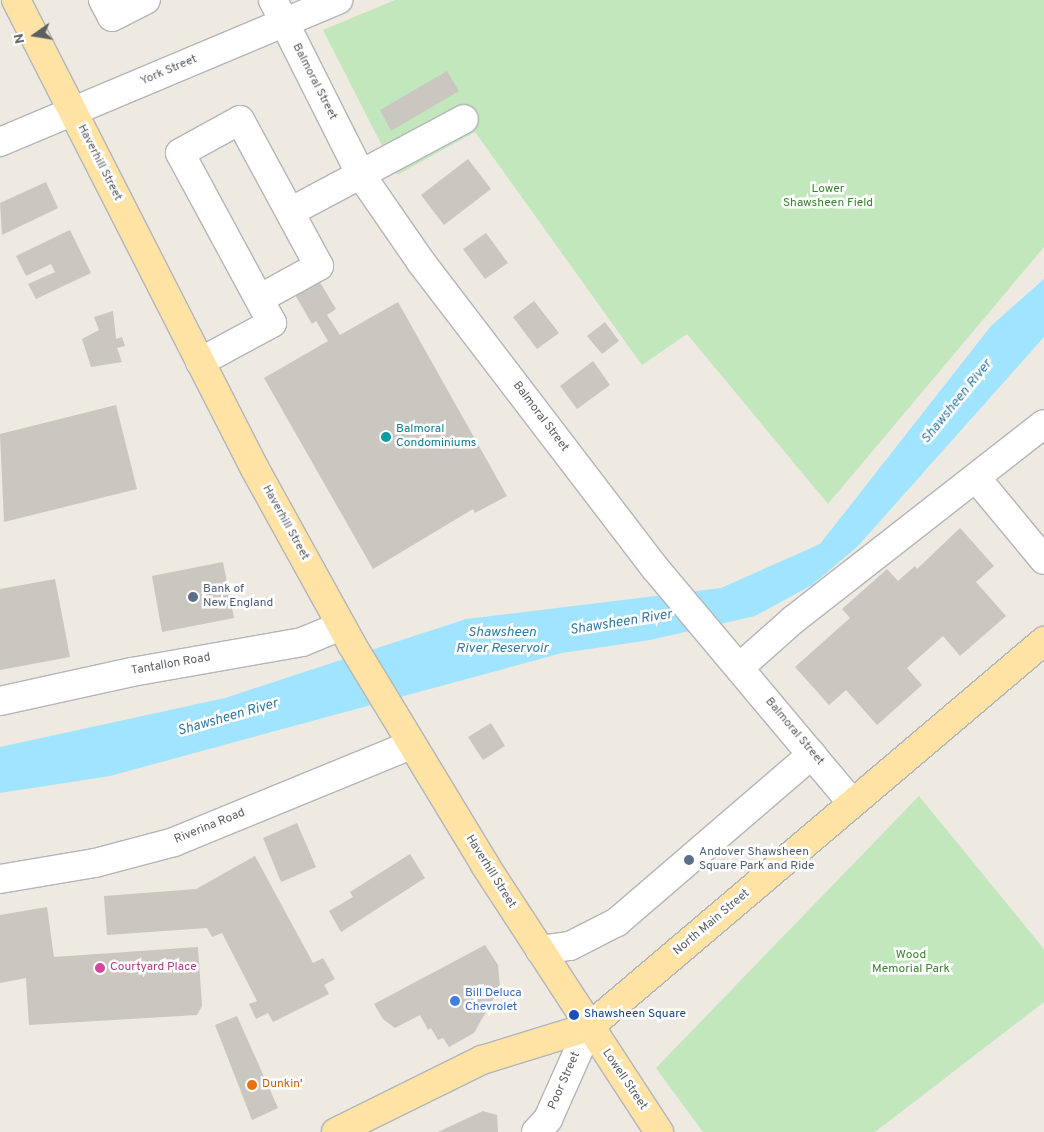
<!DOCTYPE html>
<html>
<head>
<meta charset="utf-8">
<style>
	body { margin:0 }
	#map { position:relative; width:1044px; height:1132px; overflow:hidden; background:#eee9e1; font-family:Overpass,sans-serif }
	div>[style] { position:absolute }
	.green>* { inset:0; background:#c2e7bc }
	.water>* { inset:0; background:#a0e4ff }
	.building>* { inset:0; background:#cac6c0 }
	.roads { filter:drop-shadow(1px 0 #b2b6ba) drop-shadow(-1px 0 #b2b6ba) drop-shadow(0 1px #b2b6ba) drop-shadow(0 -1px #b2b6ba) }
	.minor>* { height:28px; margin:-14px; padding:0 14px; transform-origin:14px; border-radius:14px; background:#fff }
	.major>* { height:28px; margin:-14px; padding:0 14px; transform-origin:14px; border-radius:14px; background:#ffe3a5 }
	.dots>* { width:14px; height:14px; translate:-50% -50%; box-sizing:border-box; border:2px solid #fff; border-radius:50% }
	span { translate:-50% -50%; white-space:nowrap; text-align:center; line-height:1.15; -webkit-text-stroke:5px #fff; paint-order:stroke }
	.street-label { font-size:12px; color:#5a5f63 }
	.park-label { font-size:12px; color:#38842f }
	.culture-label { font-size:12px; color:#0d838f }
	.left { translate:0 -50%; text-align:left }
	.service-label { font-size:12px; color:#4e5e75 }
	.hotel-label { font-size:12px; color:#b23c85 }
	.shop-label { font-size:12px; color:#366cbe }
	.transit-label { font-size:12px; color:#164399 }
	.food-label { font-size:12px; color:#c56008 }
	.water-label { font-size:14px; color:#337ba3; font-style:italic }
	.north { position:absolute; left:10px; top:10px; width:50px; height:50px; -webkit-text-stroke:4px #fff; paint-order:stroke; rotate:257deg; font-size:14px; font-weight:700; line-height:20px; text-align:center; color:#5a5f63 }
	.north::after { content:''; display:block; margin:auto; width:18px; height:22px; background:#5a5f63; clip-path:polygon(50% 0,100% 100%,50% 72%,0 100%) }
</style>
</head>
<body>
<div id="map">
	<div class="green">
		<div style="clip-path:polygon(395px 0,1044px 0,1044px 247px,828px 504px,687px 334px,642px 365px,475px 132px,397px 175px,323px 30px)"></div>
		<div style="clip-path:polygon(919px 796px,1044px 949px,1044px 1002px,875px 1132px,703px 1132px,656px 1068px)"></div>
	</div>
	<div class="water">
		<div style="clip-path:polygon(1044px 279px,1044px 337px,858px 546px,812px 585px,755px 616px,650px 640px,562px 653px,110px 776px,0 793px,0 747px,225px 698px,466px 619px,721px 588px,820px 544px,991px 326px)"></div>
	</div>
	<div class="building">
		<div style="clip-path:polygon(447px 71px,459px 91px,391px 131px,380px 110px)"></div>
		<div style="clip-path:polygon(468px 159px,491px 189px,444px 225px,421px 195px)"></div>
		<div style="clip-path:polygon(46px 182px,58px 208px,2px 235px,0 203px)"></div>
		<div style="clip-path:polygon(70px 230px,91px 273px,36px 299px,28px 284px,55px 272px,51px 264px,26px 276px,16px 256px)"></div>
		<div style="clip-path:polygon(486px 233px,508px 263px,485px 279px,463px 249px)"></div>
		<div style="clip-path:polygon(318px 279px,336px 309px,327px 315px,340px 335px,398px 302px,507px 496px,475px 513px,473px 509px,373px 569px,264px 378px,328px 341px,316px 321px,312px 324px,294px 293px)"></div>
		<div style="clip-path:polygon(534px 301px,559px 333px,537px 349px,513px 317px)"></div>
		<div style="clip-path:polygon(113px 311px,116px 339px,122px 337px,125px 346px,117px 348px,122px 362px,91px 367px,82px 339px,99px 330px,94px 317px)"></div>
		<div style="clip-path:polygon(605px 322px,619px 341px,602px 354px,587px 336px)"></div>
		<div style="clip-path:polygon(593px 361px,610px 385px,577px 409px,560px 386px)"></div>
		<div style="clip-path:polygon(116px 405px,137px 489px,4px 522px,0 434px)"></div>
		<div style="clip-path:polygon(960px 528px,994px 566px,976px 582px,1006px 616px,960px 656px,943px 636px,907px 668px,922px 685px,877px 725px,846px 690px,829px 705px,795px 667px,850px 618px,842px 609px,887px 569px,898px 581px,915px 566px,917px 569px)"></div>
		<div style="clip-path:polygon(223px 562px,234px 618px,162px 632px,152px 576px)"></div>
		<div style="clip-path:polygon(55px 579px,70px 657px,0 670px,0 589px)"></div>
		<div style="clip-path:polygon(491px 723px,505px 746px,483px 760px,468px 737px)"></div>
		<div style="clip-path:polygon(297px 823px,316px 867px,281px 882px,263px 838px)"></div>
		<div style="clip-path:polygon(410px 854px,425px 878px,341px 932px,329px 911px,353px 897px,350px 892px)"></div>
		<div style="clip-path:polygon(255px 856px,313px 963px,323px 958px,335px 979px,324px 985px,329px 994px,273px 1022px,268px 1013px,256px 1019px,249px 1004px,257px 1001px,222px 933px,212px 937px,207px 928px,107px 935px,104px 896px,196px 889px)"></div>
		<div style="clip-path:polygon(47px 907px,54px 957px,198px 947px,202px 1006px,197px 1015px,29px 1025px,26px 978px,0 983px,0 915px)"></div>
		<div style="clip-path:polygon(485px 945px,498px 965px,500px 987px,474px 1033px,449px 1047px,443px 1038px,438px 1040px,431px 1028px,428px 1030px,420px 1015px,395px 1028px,383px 1019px,374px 1004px)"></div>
		<div style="clip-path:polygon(237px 1016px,278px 1108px,252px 1120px,215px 1025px)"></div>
		<div style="clip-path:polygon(483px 1111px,497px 1115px,498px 1132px,438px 1132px)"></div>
	</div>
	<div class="roads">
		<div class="minor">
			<div style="left:103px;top:0;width:19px;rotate:62deg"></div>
			<div style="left:112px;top:17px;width:38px;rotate:-27deg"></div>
			<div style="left:273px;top:0;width:196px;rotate:63.3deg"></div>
			<div style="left:361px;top:175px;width:106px;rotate:55.4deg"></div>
			<div style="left:421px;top:262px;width:385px;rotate:52.6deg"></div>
			<div style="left:655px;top:568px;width:307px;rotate:50deg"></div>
			<div style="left:0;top:142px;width:367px;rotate:-22.8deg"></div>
			<div style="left:290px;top:212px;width:197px;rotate:-28.1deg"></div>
			<div style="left:200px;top:362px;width:82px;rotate:-28.4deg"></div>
			<div style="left:272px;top:323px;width:193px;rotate:-118.4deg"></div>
			<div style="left:180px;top:153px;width:68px;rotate:-28.8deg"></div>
			<div style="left:240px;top:120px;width:166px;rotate:61.6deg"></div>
			<div style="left:319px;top:266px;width:68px;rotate:151.2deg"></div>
			<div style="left:977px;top:479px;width:105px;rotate:50.4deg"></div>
			<div style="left:740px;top:667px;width:71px;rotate:-41.6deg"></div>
			<div style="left:793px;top:620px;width:318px;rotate:-38deg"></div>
			<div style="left:0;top:701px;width:135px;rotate:-12.4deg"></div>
			<div style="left:132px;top:672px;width:173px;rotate:-10deg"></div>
			<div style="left:302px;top:642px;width:42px;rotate:-22.3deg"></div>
			<div style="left:0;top:879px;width:96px;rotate:-9.6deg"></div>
			<div style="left:95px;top:863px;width:82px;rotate:-14.9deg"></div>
			<div style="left:174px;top:842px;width:255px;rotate:-22.3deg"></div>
			<div style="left:540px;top:950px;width:30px;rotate:-8deg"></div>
			<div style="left:570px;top:946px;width:53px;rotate:-27.1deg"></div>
			<div style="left:617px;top:922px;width:257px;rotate:-40.7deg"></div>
			<div style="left:536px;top:1132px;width:18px;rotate:-47deg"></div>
			<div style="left:548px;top:1119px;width:101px;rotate:-66deg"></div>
		</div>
		<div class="major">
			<div style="left:16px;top:0;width:526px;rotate:63deg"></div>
			<div style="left:255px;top:469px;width:201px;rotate:61.1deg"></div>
			<div style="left:352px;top:645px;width:257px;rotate:58.8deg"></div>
			<div style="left:485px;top:865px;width:319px;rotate:56.9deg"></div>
			<div style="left:336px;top:1132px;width:163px;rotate:-26.3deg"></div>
			<div style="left:482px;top:1060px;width:112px;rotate:-17.1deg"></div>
			<div style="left:589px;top:1027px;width:597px;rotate:-40.31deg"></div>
		</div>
	</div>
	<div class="dots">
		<div style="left:386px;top:437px;background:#0f9aa8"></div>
		<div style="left:193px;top:597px;background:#5c6f8a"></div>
		<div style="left:689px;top:860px;background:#5c6f8a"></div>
		<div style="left:100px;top:968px;background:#d1479c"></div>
		<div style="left:455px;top:1001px;background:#3f7fe0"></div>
		<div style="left:574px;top:1015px;background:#1a4fb4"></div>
		<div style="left:252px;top:1085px;background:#e8710a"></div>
	</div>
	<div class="street-label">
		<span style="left:169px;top:71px;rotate:-23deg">York Street</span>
		<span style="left:314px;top:82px;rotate:63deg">Balmoral Street</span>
		<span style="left:99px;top:163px;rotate:63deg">Haverhill Street</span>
		<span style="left:540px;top:417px;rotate:53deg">Balmoral Street</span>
		<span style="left:285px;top:523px;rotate:61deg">Haverhill Street</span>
		<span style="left:171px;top:665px;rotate:-10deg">Tantallon Road</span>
		<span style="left:794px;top:732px;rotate:50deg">Balmoral Street</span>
		<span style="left:210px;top:827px;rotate:-22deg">Riverina Road</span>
		<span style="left:490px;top:872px;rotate:58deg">Haverhill Street</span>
		<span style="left:712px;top:923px;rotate:-40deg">North Main Street</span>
		<span style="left:624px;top:1080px;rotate:56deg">Lowell Street</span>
		<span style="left:565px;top:1081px;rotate:-66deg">Poor Street</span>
	</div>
	<div class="park-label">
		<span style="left:828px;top:197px">Lower<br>Shawsheen Field</span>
		<span style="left:911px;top:963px">Wood<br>Memorial Park</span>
	</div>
	<div class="culture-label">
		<span class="left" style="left:396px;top:437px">Balmoral<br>Condominiums</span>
	</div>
	<div class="service-label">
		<span class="left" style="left:203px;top:597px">Bank of<br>New England</span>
		<span class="left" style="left:699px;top:860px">Andover Shawsheen<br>Square Park and Ride</span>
	</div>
	<div class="hotel-label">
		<span class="left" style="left:110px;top:968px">Courtyard Place</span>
	</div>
	<div class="shop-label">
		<span class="left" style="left:465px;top:1001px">Bill Deluca<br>Chevrolet</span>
	</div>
	<div class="transit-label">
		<span class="left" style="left:584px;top:1015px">Shawsheen Square</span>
	</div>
	<div class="food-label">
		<span class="left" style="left:262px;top:1085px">Dunkin'</span>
	</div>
	<div class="water-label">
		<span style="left:957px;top:402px;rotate:-51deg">Shawsheen River</span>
		<span style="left:621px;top:623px;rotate:-9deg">Shawsheen River</span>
		<span style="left:502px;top:641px">Shawsheen<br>River Reservoir</span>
		<span style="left:228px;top:718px;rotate:-16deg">Shawsheen River</span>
	</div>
	<div class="north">N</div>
</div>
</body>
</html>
